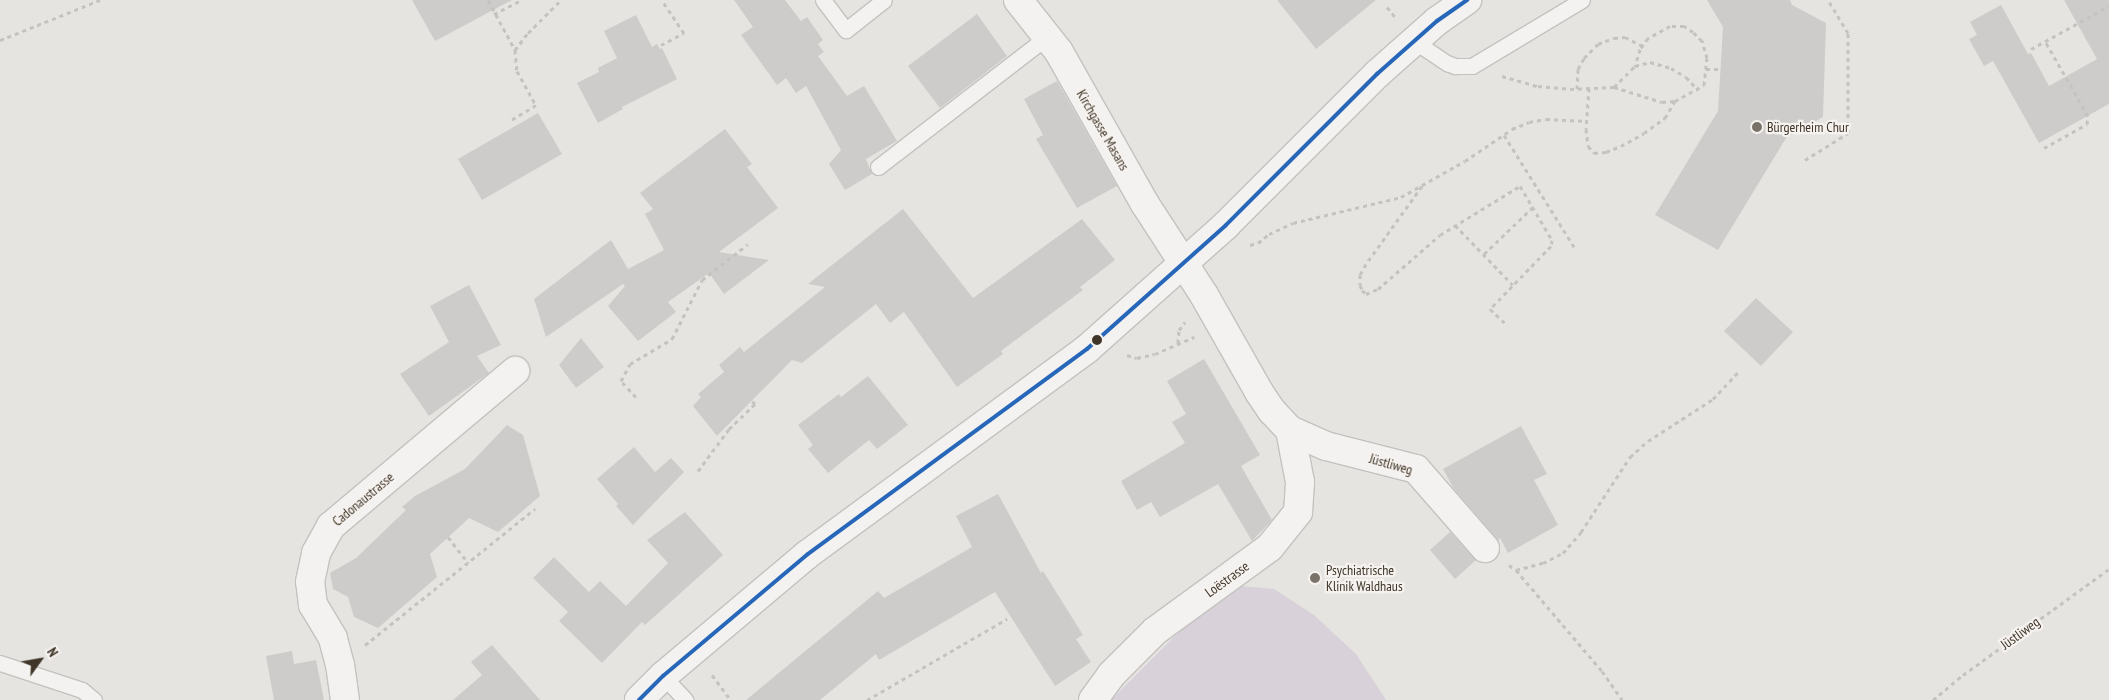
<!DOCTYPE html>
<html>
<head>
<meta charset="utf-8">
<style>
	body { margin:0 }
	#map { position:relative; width:2109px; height:700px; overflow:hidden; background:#e6e4e1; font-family:"PT Sans Narrow",sans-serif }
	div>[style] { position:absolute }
	.green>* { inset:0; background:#d8d1d9 }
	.building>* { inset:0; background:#ceccca }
	.path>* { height:3px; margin-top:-1.5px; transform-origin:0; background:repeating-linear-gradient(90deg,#c5c3bf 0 4px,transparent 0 8px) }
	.roads { filter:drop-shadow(1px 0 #c4c2bf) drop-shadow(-1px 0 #c4c2bf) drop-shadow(0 1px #c4c2bf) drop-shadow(0 -1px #c4c2bf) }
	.lane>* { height:15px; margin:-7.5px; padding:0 7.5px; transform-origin:7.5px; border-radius:7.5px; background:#f3f2f1 }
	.street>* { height:28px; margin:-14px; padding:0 14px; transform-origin:14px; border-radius:14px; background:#f3f2f1 }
	.bus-1>* { height:4px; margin:-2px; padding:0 2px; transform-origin:2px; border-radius:2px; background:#2767b9 }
	.dots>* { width:14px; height:14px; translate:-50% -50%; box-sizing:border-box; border:2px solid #f6f2ef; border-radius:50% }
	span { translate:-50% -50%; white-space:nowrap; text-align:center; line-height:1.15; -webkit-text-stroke:4.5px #f6f2ef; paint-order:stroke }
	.poi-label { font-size:14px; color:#3f3528 }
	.left { translate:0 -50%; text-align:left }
	.street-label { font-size:14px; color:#3f3528 }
	.north { position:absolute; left:15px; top:635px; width:50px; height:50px; -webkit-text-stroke:4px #f6f2ef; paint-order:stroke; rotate:58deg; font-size:14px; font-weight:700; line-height:20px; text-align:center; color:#3f3528 }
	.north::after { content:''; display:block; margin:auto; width:18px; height:22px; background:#3f3528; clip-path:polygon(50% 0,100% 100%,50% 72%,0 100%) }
</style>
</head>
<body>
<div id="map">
	<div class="green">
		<div style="clip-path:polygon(1240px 586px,1274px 589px,1314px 615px,1356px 654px,1386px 700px,1111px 700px,1189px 622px)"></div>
	</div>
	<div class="building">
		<div style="clip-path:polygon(412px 0,512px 0,435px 41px)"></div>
		<div style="clip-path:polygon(734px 0,785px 0,801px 21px,807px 17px,823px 40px,818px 44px,824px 52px,818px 56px,847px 96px,864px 86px,897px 141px,866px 159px,872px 174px,845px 190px,829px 164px,841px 150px,806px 86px,796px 93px,786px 78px,777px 85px,741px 35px,753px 27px)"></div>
		<div style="clip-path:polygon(1277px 0,1376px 0,1316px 49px)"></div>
		<div style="clip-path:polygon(1707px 0,1790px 0,1792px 5px,1826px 23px,1823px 117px,1786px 138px,1718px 250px,1655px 215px,1718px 111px,1723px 27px)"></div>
		<div style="clip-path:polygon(2064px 0,2109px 0,2109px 104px,2039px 143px,1993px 61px,1984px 66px,1969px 39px,1977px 35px,1970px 22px,2001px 5px,2028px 54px,2031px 53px,2049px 86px,2097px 59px)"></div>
		<div style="clip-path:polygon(977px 14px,1007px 56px,940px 108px,908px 66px)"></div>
		<div style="clip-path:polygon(636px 15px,652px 47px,657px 44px,660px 49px,662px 48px,677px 79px,622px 107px,623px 109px,598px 123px,577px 83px,599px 72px,598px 68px,617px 58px,604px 31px)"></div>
		<div style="clip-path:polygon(1057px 81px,1117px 186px,1077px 208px,1036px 139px,1043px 135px,1024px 99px)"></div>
		<div style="clip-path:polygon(538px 113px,562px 154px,482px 200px,458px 159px)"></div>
		<div style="clip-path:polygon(725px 129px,752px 164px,747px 167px,778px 208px,719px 252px,769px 260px,724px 294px,709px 273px,668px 302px,676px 312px,638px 341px,608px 306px,625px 286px,623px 284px,546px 337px,534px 299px,611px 240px,628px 269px,664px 250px,645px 214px,653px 209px,640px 193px)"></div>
		<div style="clip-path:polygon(903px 209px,973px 298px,1082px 219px,1115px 260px,1080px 287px,1083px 290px,1001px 351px,1003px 354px,957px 387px,904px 312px,890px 323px,876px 304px,802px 363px,792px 360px,717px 436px,693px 406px,701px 397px,698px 394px,724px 372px,719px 365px,740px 347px,744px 352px,825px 287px,808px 284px)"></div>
		<div style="clip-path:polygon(469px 285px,501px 345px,477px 356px,489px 373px,429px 416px,400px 374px,449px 342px,430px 306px)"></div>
		<div style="clip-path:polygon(1756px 298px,1793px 332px,1761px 366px,1724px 331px)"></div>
		<div style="clip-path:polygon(581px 338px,604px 367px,576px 388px,559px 365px)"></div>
		<div style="clip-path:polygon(1204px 359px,1260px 455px,1241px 466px,1272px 520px,1252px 541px,1218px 484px,1160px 517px,1151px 502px,1137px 510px,1121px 481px,1185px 443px,1172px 422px,1186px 414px,1167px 381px)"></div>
		<div style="clip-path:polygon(868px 376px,908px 425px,877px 449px,869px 440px,828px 473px,808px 449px,813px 445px,798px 425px,839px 394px,841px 397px)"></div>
		<div style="clip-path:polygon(507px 425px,523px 435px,540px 496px,498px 532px,469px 518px,430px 554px,437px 577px,378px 628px,354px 617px,348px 597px,333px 589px,330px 573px,356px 558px,406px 510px,402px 507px,415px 496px,465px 469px)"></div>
		<div style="clip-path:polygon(1521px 426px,1547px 474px,1534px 480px,1558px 525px,1508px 553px,1500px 538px,1498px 540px,1454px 489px,1443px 469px)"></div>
		<div style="clip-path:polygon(634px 447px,655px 472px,671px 458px,684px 472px,633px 525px,616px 506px,618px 504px,597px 479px)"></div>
		<div style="clip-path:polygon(998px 494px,1041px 573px,1043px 571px,1083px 635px,1076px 639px,1091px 662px,1055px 686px,995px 592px,879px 660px,876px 654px,820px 700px,746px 700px,878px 591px,884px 598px,972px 547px,956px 516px)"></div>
		<div style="clip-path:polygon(685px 512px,723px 555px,645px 625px,642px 622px,602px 663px,559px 621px,568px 612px,533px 578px,554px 557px,589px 592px,600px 581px,626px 606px,668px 563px,647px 540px)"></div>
		<div style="clip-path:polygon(1450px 532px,1476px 560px,1455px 579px,1430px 550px)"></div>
		<div style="clip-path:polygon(492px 645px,540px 700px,453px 700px,482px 675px,471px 662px)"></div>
		<div style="clip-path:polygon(292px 651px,294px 664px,316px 660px,324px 700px,274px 700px,266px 656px)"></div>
	</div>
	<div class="path">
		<div style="left:488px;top:0;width:57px;rotate:61.6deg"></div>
		<div style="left:515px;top:50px;width:21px;rotate:85deg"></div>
		<div style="left:517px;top:71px;width:39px;rotate:61deg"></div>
		<div style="left:536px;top:105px;width:29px;rotate:149deg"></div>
		<div style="left:1387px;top:7px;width:14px;rotate:51deg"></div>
		<div style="left:494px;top:14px;width:30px;rotate:-27deg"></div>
		<div style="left:0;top:40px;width:108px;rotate:-21.8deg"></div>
		<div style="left:661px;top:45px;width:26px;rotate:-28deg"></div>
		<div style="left:684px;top:33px;width:40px;rotate:-124deg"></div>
		<div style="left:2031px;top:49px;width:89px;rotate:-28.9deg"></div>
		<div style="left:515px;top:50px;width:21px;rotate:-53deg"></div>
		<div style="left:528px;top:33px;width:47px;rotate:-45deg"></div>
		<div style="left:1706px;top:69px;width:15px"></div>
		<div style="left:1502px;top:76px;width:37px;rotate:16deg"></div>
		<div style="left:1538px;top:86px;width:32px;rotate:5deg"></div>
		<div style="left:1570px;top:89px;width:44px;rotate:-2.6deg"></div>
		<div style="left:1614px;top:87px;width:50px;rotate:17.4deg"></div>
		<div style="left:1662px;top:102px;width:13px;rotate:-4deg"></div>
		<div style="left:1675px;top:101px;width:33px;rotate:-29deg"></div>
		<div style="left:1704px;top:85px;width:27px;rotate:-84deg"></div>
		<div style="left:1707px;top:58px;width:18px;rotate:-106deg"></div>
		<div style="left:1702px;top:41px;width:13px;rotate:-135deg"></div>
		<div style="left:1693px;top:32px;width:11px;rotate:-146deg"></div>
		<div style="left:1684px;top:26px;width:14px;rotate:180deg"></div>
		<div style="left:1670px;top:26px;width:25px;rotate:151deg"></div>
		<div style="left:1648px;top:38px;width:14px;rotate:126deg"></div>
		<div style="left:1640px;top:49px;width:18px;rotate:106deg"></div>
		<div style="left:1614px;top:87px;width:30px;rotate:-45deg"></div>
		<div style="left:1635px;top:66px;width:16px;rotate:-15deg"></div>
		<div style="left:1650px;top:62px;width:22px;rotate:16deg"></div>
		<div style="left:1671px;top:68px;width:17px;rotate:31deg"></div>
		<div style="left:1686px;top:77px;width:18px;rotate:47deg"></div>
		<div style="left:1589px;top:88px;width:41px;rotate:94.2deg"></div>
		<div style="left:1586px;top:129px;width:17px;rotate:83deg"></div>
		<div style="left:1588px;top:146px;width:9px;rotate:49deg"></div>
		<div style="left:1594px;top:153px;width:12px;rotate:-5deg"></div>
		<div style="left:1606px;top:152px;width:16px;rotate:-22deg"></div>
		<div style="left:1621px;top:146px;width:26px;rotate:-29deg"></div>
		<div style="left:1644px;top:133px;width:26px;rotate:-36deg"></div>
		<div style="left:1665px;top:118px;width:20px;rotate:-60deg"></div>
		<div style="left:1577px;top:89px;width:20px;rotate:-87deg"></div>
		<div style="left:1578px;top:69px;width:13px;rotate:-61deg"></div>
		<div style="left:1584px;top:58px;width:20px;rotate:-45deg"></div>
		<div style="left:1598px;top:44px;width:17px;rotate:-21deg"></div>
		<div style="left:1614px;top:38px;width:11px;rotate:-5deg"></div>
		<div style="left:1625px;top:37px;width:20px;rotate:27deg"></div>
		<div style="left:1504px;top:135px;width:136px;rotate:57.9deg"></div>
		<div style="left:2044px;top:148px;width:49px;rotate:-29.2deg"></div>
		<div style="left:2087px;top:124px;width:8px;rotate:-83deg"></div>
		<div style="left:2088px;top:116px;width:86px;rotate:-119.8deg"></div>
		<div style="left:1805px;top:160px;width:51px;rotate:-32.1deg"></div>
		<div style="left:1848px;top:133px;width:100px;rotate:-90deg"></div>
		<div style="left:1848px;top:33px;width:39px;rotate:-121deg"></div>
		<div style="left:1422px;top:186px;width:96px;rotate:125.7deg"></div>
		<div style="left:1366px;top:264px;width:13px;rotate:119deg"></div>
		<div style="left:1360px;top:275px;width:10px;rotate:90deg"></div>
		<div style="left:1360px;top:285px;width:5px;rotate:68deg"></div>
		<div style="left:1362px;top:290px;width:6px;rotate:45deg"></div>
		<div style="left:1366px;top:294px;width:13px;rotate:-23deg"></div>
		<div style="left:1378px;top:289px;width:82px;rotate:-41.1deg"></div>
		<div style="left:1440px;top:235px;width:94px;rotate:-31.5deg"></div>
		<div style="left:1520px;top:186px;width:63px;rotate:59.3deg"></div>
		<div style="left:1552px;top:240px;width:6px;rotate:99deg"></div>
		<div style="left:1551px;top:246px;width:88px;rotate:134.1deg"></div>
		<div style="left:1490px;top:309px;width:21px;rotate:43deg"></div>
		<div style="left:1455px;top:225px;width:83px;rotate:46deg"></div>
		<div style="left:1250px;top:245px;width:8px;rotate:-14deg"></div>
		<div style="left:1258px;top:243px;width:14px;rotate:-39deg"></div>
		<div style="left:1269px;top:234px;width:26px;rotate:-25deg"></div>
		<div style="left:1293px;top:223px;width:111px;rotate:-13.5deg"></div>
		<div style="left:1401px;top:197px;width:73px;rotate:-29.4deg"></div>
		<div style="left:1465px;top:161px;width:57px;rotate:-34.2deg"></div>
		<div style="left:1512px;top:129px;width:18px;rotate:-22deg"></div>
		<div style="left:1529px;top:122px;width:17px;rotate:-10deg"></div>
		<div style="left:1546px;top:119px;width:41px;rotate:2.8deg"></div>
		<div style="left:1484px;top:254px;width:68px;rotate:-43.8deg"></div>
		<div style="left:1178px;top:343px;width:13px;rotate:-86deg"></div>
		<div style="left:1179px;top:330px;width:10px;rotate:-53deg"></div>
		<div style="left:1127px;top:355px;width:10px;rotate:17deg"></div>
		<div style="left:1137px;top:358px;width:18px;rotate:-13deg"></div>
		<div style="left:1155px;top:354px;width:43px;rotate:-23.6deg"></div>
		<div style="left:636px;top:397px;width:22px;rotate:-133deg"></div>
		<div style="left:621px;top:381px;width:19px;rotate:-62deg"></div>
		<div style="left:630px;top:364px;width:49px;rotate:-30.8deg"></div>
		<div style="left:672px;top:339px;width:66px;rotate:-63deg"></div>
		<div style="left:702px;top:280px;width:58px;rotate:-38deg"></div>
		<div style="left:698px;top:471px;width:52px;rotate:-53.6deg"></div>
		<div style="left:729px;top:429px;width:36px;rotate:-44deg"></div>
		<div style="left:755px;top:404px;width:4px;rotate:-135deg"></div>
		<div style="left:448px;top:537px;width:33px;rotate:52deg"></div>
		<div style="left:1509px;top:565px;width:9px;rotate:36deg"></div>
		<div style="left:1516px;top:570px;width:133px;rotate:49.6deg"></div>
		<div style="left:1602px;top:671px;width:35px;rotate:55deg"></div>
		<div style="left:1516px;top:570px;width:28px;rotate:-15deg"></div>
		<div style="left:1543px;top:563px;width:22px;rotate:-27deg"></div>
		<div style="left:1563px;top:553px;width:28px;rotate:-49deg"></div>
		<div style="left:1581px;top:532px;width:90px;rotate:-56.8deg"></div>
		<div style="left:1630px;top:457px;width:24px;rotate:-42deg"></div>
		<div style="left:1648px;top:441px;width:77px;rotate:-32.9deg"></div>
		<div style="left:1713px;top:399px;width:37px;rotate:-47deg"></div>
		<div style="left:365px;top:645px;width:218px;rotate:-38.7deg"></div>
		<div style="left:712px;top:675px;width:31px;rotate:53deg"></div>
		<div style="left:867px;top:700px;width:162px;rotate:-30.1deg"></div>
		<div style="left:1933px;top:700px;width:39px;rotate:-40deg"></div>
		<div style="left:1963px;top:675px;width:180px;rotate:-36deg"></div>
	</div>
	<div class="roads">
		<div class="lane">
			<div style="left:823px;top:0;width:38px;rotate:53deg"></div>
			<div style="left:846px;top:30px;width:48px;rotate:-38.3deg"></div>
			<div style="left:1414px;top:41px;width:40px;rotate:34deg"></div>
			<div style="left:1447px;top:63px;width:9px;rotate:21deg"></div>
			<div style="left:1455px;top:66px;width:17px"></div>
			<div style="left:1472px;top:66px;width:128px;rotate:-31deg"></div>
			<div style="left:878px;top:167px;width:213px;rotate:-37.6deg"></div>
			<div style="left:0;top:663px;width:86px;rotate:18.2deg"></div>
			<div style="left:82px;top:690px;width:16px;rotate:40deg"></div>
			<div style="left:663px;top:676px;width:33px;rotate:47deg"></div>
		</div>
		<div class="street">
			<div style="left:1018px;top:0;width:66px;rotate:51.7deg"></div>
			<div style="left:1059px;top:52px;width:175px;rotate:60.5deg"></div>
			<div style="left:1145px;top:204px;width:108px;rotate:57deg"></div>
			<div style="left:1204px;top:295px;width:112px;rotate:60.4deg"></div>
			<div style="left:1259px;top:392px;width:23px;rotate:56deg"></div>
			<div style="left:1272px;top:411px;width:26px;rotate:47deg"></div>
			<div style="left:1290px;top:430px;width:39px;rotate:24deg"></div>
			<div style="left:1326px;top:446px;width:93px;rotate:14.3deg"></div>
			<div style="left:1416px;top:469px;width:105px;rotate:48.9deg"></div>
			<div style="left:345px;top:700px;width:35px;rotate:-98deg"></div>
			<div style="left:340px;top:665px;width:28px;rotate:-105deg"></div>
			<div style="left:333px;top:638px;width:39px;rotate:-121deg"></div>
			<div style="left:313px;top:605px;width:23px;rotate:-97deg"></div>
			<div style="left:310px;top:582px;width:30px;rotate:-78deg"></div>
			<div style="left:316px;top:553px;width:31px;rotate:-61deg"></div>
			<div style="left:331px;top:526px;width:241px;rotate:-40.1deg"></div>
			<div style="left:639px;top:700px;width:34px;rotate:-45deg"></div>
			<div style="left:663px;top:676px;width:189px;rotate:-40.1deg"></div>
			<div style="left:808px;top:554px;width:346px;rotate:-36.3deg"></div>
			<div style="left:1087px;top:349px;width:186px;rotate:-41.7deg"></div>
			<div style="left:1226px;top:225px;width:214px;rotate:-45deg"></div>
			<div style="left:1377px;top:74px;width:80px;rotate:-41.5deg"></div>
			<div style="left:1437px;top:21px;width:37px;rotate:-35deg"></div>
			<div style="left:1093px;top:700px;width:31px;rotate:-54deg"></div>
			<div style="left:1111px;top:675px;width:62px;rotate:-45deg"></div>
			<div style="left:1155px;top:631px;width:142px;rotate:-36.1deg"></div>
			<div style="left:1270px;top:547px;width:45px;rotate:-51.3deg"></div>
			<div style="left:1298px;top:512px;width:30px;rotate:-86deg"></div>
			<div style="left:1300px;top:482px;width:53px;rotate:-100.9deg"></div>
		</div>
	</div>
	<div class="bus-1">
		<div style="left:639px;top:700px;width:34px;rotate:-45deg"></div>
		<div style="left:663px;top:676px;width:189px;rotate:-40.1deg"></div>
		<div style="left:808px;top:554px;width:346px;rotate:-36.3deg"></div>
		<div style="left:1087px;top:349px;width:186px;rotate:-41.7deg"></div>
		<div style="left:1226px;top:225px;width:214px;rotate:-45deg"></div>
		<div style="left:1377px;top:74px;width:80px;rotate:-41.5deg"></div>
		<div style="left:1437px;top:21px;width:37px;rotate:-35deg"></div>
	</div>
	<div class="dots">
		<div style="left:1757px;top:127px;background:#797269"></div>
		<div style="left:1097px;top:340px;background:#3f3528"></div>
		<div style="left:1315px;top:578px;background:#797269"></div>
	</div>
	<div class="poi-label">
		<span class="left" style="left:1767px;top:127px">Bürgerheim Chur</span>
		<span class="left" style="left:1326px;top:578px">Psychiatrische<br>Klinik Waldhaus</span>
	</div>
	<div class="street-label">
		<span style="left:1103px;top:130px;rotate:60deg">Kirchgasse Masans</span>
		<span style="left:1391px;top:464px;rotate:16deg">Jüstliweg</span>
		<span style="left:363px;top:499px;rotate:-40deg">Cadonaustrasse</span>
		<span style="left:1227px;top:579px;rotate:-36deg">Loëstrasse</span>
		<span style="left:2020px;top:633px;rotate:-36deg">Jüstliweg</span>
	</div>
	<div class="north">N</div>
</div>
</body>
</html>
